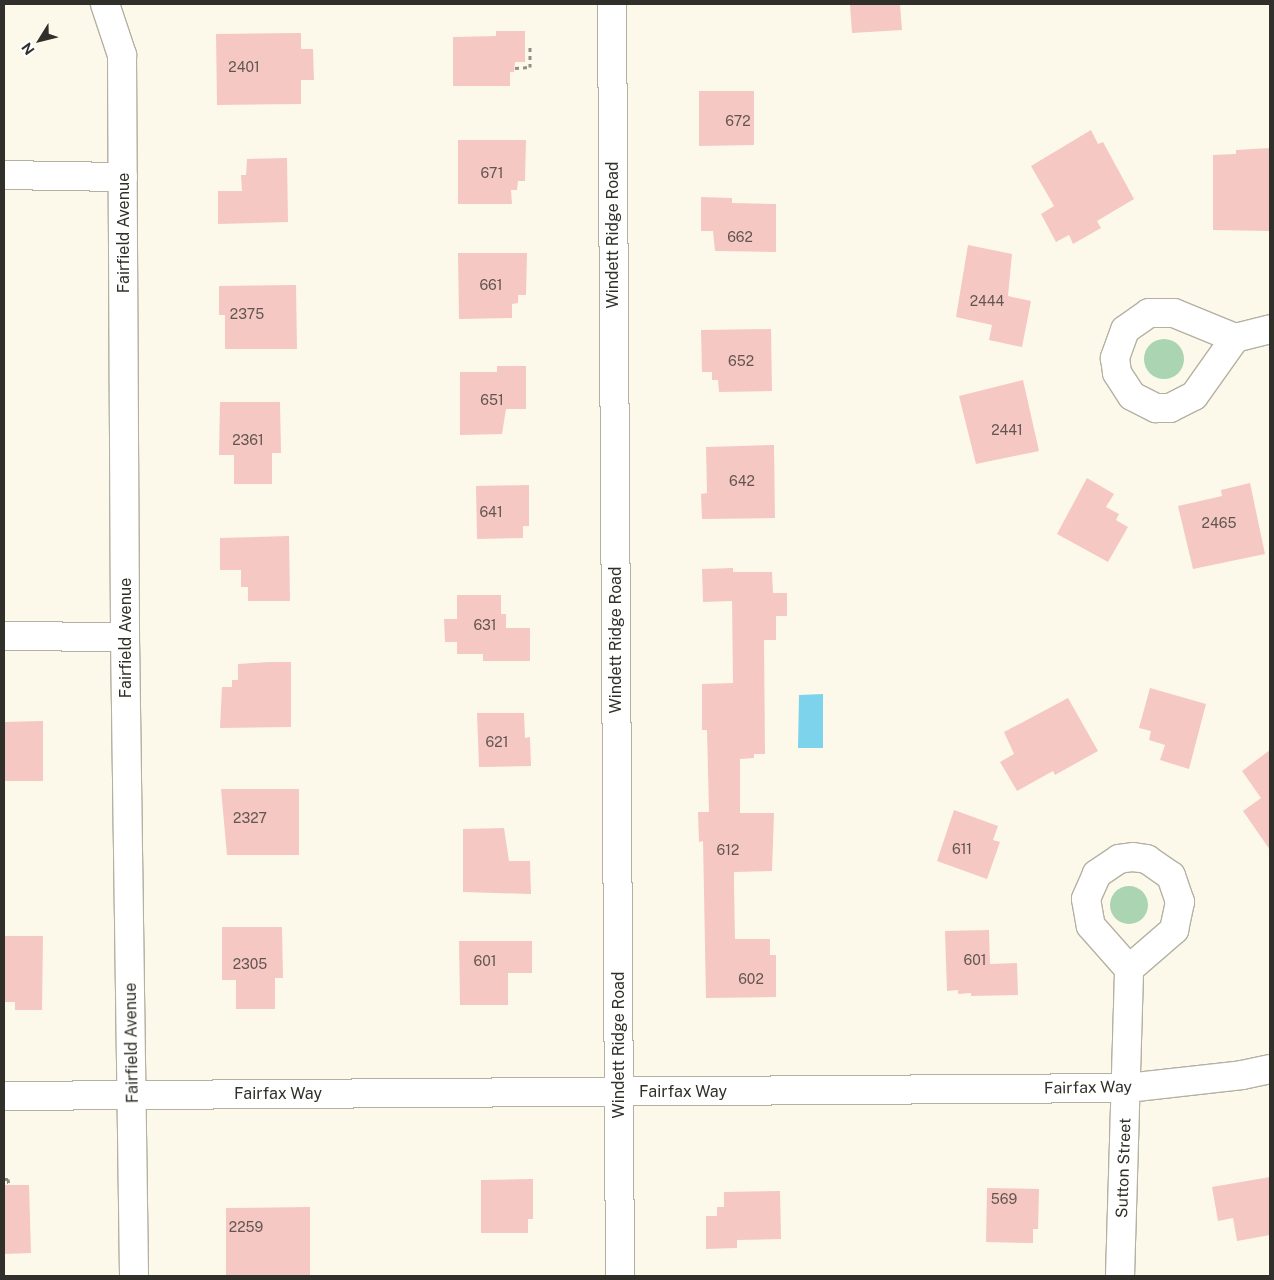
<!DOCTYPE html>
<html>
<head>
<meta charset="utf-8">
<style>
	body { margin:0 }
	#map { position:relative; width:1274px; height:1280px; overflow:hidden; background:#fcf9ea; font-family:"Public Sans",sans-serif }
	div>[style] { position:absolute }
	.green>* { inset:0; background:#abd4b2 }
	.round { border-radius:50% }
	.water>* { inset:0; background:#7dd3eb }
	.building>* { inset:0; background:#f6c8c3 }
	.path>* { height:3px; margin-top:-1.5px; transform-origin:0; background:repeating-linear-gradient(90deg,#918f85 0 4px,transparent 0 8px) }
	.roads { filter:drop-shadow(1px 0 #b4b1a3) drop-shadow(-1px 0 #b4b1a3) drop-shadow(0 1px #b4b1a3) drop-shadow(0 -1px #b4b1a3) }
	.minor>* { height:28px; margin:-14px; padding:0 14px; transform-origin:14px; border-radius:14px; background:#fff }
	span { translate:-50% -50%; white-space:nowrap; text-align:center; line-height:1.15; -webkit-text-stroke:4px #fff; paint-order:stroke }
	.number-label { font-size:14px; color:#625550 }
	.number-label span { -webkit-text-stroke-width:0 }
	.street-label { font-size:16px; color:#302f29 }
	.frame { position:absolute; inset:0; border:5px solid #302f29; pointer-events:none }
	.north { position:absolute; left:15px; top:15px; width:50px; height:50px; -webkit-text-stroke:4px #fff; paint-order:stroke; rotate:234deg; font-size:14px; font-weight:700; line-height:20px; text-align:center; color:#302f29 }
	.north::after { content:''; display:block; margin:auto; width:18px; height:22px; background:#302f29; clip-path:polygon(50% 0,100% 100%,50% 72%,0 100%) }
</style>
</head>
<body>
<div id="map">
	<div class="green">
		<div class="round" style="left:1144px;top:339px;width:40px;height:40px"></div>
		<div class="round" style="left:1110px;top:886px;width:38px;height:38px"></div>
	</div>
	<div class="water">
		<div style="clip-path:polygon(823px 694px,823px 748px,798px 748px,799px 695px)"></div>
	</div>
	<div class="building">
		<div style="clip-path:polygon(850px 4px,900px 4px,902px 30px,852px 33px)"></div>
		<div style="clip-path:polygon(496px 31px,525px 31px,525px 62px,515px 62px,514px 72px,510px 72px,510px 86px,453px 86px,453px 37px,496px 36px)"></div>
		<div style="clip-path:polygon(301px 33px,301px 49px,313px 49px,314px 80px,301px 80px,301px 104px,217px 105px,216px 34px)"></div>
		<div style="clip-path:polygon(699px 91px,754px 91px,754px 145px,699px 146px)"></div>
		<div style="clip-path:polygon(1091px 130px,1098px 144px,1103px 142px,1134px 199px,1097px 221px,1101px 228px,1073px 244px,1069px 235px,1056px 242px,1041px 214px,1054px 206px,1031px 166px)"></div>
		<div style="clip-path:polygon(458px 140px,526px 140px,525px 181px,518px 181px,517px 190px,511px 190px,512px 204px,458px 204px)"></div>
		<div style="clip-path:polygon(1270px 148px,1270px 231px,1213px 230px,1213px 155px,1236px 154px,1236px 150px)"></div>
		<div style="clip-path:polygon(287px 158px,288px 222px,218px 224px,218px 191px,242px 191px,241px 175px,246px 175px,247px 159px)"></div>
		<div style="clip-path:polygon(701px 197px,732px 198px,732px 203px,776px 204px,776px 252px,715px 251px,713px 231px,701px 231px)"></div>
		<div style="clip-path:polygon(968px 245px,1012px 254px,1008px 296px,1031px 301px,1022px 347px,989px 340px,992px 325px,956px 317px)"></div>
		<div style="clip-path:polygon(458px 253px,527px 253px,526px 295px,518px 295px,518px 303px,512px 304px,512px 318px,459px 319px)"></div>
		<div style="clip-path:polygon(296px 285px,297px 349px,225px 349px,225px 315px,219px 315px,219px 286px)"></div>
		<div style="clip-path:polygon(771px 329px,772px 391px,719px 392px,718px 380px,712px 380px,712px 372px,702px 372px,701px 330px)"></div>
		<div style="clip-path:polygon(497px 366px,526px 366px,526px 409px,506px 409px,502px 434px,460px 435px,460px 372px,497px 372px)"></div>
		<div style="clip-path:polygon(1023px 380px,1039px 451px,976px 464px,959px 396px)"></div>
		<div style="clip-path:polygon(220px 402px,280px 402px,281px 453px,272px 453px,272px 484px,234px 484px,234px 455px,219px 455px)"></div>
		<div style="clip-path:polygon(774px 445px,775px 518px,702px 519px,701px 494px,707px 493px,706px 447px)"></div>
		<div style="clip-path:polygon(1087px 478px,1114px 494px,1106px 507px,1119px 514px,1116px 520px,1128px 527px,1108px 562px,1057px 534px)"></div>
		<div style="clip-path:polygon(1250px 483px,1265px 554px,1193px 569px,1178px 506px,1222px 496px,1221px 490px)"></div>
		<div style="clip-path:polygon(529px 485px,529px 526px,523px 526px,523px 538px,477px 539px,476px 486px)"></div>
		<div style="clip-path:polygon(289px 536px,290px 601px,248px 601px,248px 587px,241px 587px,241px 570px,220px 570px,220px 538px)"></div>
		<div style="clip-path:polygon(733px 568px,733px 572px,772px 572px,773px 593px,787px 593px,787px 616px,776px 616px,776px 640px,764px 640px,765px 754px,754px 754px,754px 758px,740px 759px,740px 813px,774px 813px,772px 871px,734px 872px,734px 885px,735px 939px,770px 939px,770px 955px,776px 955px,776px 997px,706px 998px,703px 841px,699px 842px,698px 812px,709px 812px,707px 730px,702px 730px,702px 684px,733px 683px,732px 601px,703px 602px,702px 569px)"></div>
		<div style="clip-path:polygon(457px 595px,501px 595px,501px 614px,506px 614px,506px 628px,530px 628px,530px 661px,483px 661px,483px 654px,457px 654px,457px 642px,445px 642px,444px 619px,457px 619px)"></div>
		<div style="clip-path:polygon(269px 662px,291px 662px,291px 727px,220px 728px,222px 687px,232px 687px,232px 680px,238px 680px,238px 664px)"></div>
		<div style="clip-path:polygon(1150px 688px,1206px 704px,1189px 769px,1160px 760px,1165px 745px,1149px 740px,1151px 731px,1139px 728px)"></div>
		<div style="clip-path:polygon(1068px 698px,1098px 751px,1055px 775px,1053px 771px,1017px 791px,1000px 762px,1014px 754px,1004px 732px)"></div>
		<div style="clip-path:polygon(477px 713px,524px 713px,525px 738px,530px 737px,531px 766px,479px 767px)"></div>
		<div style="clip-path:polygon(43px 721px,43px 781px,4px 781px,4px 722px)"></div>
		<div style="clip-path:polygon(1270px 750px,1270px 850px,1243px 811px,1261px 798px,1242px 771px)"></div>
		<div style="clip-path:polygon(221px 789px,299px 789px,299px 855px,227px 855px)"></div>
		<div style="clip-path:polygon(954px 810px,998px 826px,993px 840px,1000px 842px,987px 879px,937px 861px)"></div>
		<div style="clip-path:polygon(504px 828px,509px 861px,530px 861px,531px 894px,463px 892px,463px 829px)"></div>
		<div style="clip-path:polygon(222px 927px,282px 927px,283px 978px,275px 978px,275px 1009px,236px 1009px,236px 980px,222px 980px)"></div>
		<div style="clip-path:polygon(989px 930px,990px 964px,1017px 963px,1018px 995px,971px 996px,971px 993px,958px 994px,958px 990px,947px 991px,945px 931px)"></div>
		<div style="clip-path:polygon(4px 936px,43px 936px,42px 1010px,15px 1010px,15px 1002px,4px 1002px)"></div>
		<div style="clip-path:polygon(459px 941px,532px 941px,532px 973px,508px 973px,508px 1005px,460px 1005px)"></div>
		<div style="clip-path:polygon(1270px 1177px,1270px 1235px,1237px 1241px,1233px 1218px,1218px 1221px,1212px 1187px)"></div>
		<div style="clip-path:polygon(533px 1179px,533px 1219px,528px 1219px,528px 1233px,481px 1233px,481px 1180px)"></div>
		<div style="clip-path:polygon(4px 1185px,29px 1185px,31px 1253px,4px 1254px)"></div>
		<div style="clip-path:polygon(987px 1188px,1039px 1189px,1038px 1229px,1033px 1229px,1033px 1243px,986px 1242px)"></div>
		<div style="clip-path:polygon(780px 1191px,781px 1239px,737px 1240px,737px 1248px,706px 1249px,706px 1216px,717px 1216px,717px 1207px,724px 1207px,724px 1192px)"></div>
		<div style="clip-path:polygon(310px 1207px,310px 1276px,226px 1276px,226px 1208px)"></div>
	</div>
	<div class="path">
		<div style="left:515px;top:68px;width:15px;rotate:-4deg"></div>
		<div style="left:530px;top:67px;width:20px;rotate:-90deg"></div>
		<div style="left:4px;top:1179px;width:4px"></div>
		<div style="left:8px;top:1179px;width:6px;rotate:81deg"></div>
	</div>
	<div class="roads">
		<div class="minor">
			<div style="left:105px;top:4px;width:54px;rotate:71.6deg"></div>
			<div style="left:122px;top:55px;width:582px;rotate:89.7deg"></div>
			<div style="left:125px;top:637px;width:639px;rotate:89.19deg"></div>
			<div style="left:612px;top:4px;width:1272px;rotate:89.64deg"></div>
			<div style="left:4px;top:175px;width:119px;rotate:1deg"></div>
			<div style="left:1235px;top:338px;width:66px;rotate:-157.7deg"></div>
			<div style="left:1174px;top:313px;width:25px;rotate:180deg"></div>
			<div style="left:1149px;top:313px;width:29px;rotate:145deg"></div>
			<div style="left:1125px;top:330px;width:30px;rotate:110deg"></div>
			<div style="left:1115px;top:358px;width:15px;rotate:82deg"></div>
			<div style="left:1117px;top:373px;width:27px;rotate:57deg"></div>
			<div style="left:1132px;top:396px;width:27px;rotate:27deg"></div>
			<div style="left:1156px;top:408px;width:14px"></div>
			<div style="left:1170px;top:408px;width:27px;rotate:-27deg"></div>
			<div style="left:1194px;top:396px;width:71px;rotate:-54.7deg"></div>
			<div style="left:1235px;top:338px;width:36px;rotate:-14deg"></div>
			<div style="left:4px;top:636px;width:121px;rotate:0.5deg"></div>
			<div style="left:4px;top:1096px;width:1123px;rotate:-0.41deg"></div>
			<div style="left:1127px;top:1088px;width:116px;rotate:-6.4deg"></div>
			<div style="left:1242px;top:1075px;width:29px;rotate:-12deg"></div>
			<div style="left:1120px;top:1276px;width:307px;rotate:-88.3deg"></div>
			<div style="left:1129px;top:969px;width:60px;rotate:-40.9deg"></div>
			<div style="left:1174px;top:930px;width:29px;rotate:-78deg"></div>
			<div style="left:1180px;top:902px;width:28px;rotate:-109deg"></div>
			<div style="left:1171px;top:876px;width:29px;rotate:-145deg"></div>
			<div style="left:1147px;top:859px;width:14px;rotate:-172deg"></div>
			<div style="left:1133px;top:857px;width:14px;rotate:172deg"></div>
			<div style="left:1119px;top:859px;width:27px;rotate:146deg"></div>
			<div style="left:1097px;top:874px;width:27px;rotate:114deg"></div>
			<div style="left:1086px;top:899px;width:27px;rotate:80deg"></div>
			<div style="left:1091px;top:926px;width:57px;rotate:48.5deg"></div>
		</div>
	</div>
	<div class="number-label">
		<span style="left:244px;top:67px">2401</span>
		<span style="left:738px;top:121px">672</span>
		<span style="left:492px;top:173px">671</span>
		<span style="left:740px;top:237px">662</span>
		<span style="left:491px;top:285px">661</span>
		<span style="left:987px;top:301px">2444</span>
		<span style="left:247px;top:314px">2375</span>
		<span style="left:741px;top:361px">652</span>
		<span style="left:492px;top:400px">651</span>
		<span style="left:1007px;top:430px">2441</span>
		<span style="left:248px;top:440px">2361</span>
		<span style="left:742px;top:481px">642</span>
		<span style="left:491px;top:512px">641</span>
		<span style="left:1219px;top:523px">2465</span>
		<span style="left:485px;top:625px">631</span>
		<span style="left:497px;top:742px">621</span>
		<span style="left:250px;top:818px">2327</span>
		<span style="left:962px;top:849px">611</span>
		<span style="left:728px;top:850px">612</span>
		<span style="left:975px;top:960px">601</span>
		<span style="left:485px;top:961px">601</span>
		<span style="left:250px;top:964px">2305</span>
		<span style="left:751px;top:979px">602</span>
		<span style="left:1004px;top:1199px">569</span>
		<span style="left:246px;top:1227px">2259</span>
	</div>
	<div class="street-label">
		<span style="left:124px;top:233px;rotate:-90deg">Fairfield Avenue</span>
		<span style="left:613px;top:235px;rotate:-90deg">Windett Ridge Road</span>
		<span style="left:126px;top:638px;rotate:-90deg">Fairfield Avenue</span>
		<span style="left:616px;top:640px;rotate:-90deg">Windett Ridge Road</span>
		<span style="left:132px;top:1043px;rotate:-91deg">Fairfield Avenue</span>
		<span style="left:619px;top:1045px;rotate:-90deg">Windett Ridge Road</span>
		<span style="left:1088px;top:1088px;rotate:-1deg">Fairfax Way</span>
		<span style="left:683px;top:1092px">Fairfax Way</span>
		<span style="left:278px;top:1094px">Fairfax Way</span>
		<span style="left:1124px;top:1168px;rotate:-88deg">Sutton Street</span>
	</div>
	<div class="frame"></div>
	<div class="north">N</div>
</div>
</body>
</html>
